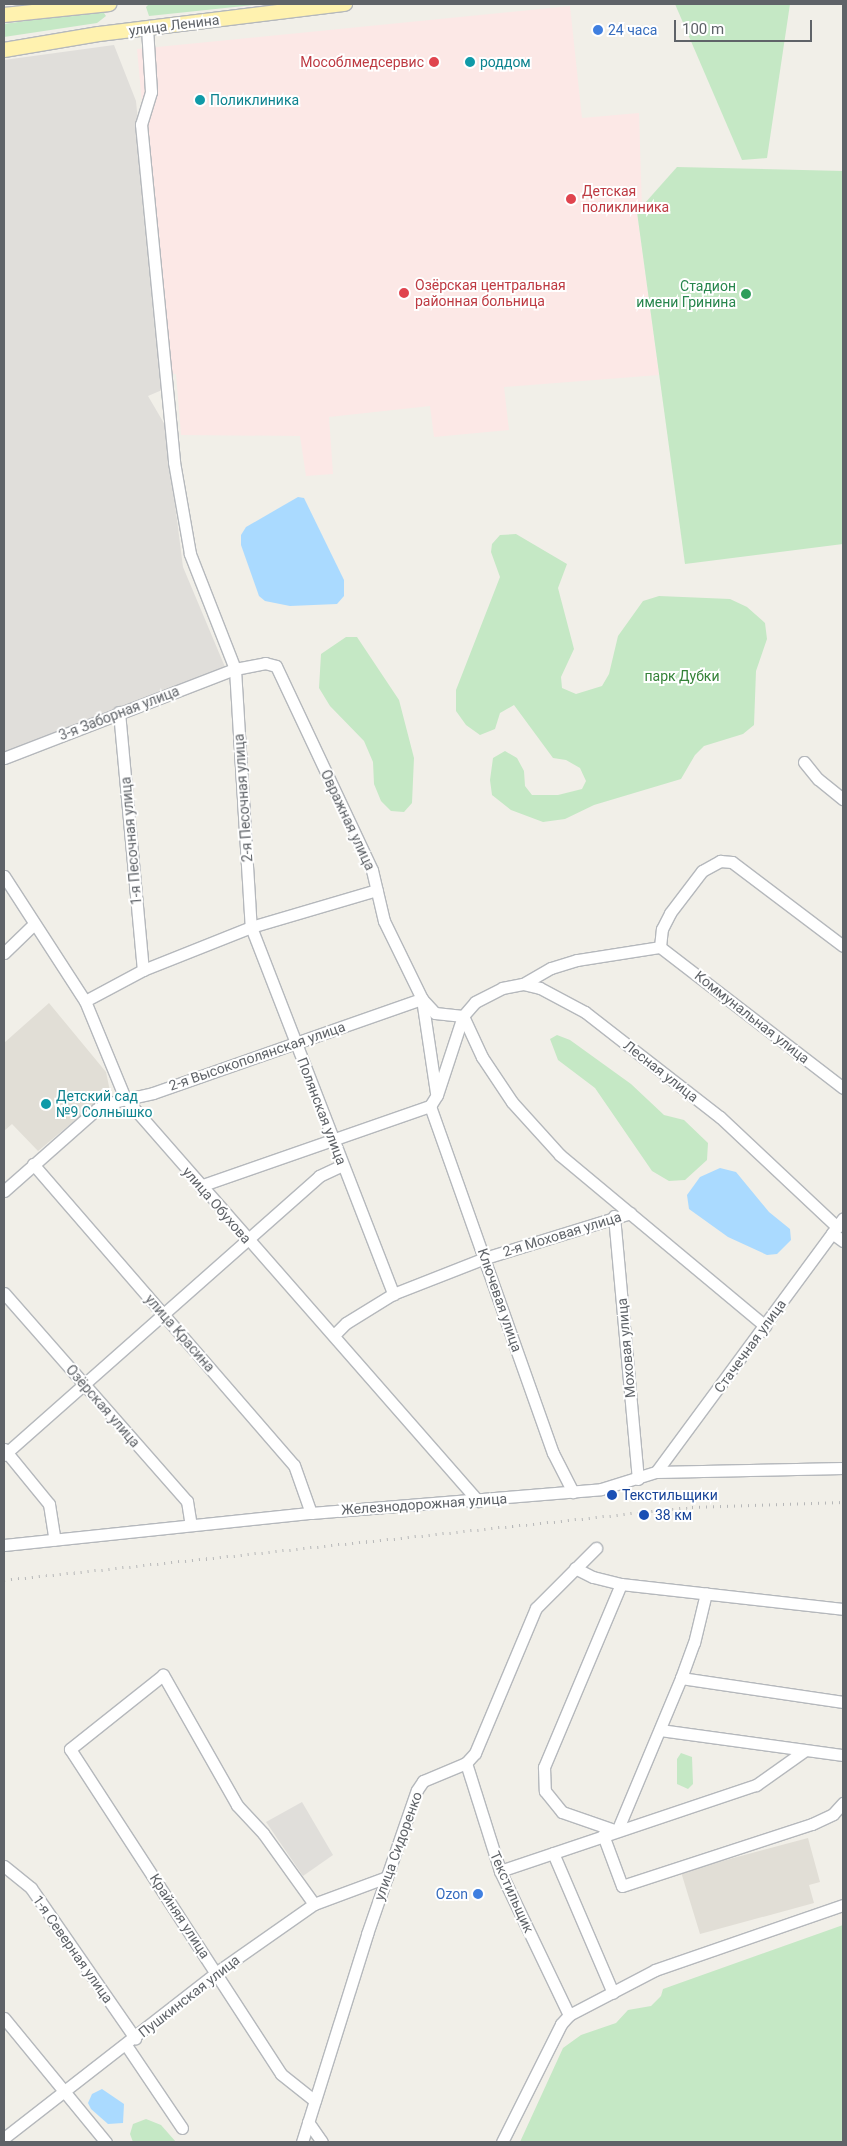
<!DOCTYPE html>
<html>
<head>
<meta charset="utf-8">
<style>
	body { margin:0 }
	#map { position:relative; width:847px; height:2146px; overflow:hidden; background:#f1efe8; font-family:Roboto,sans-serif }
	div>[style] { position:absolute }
	.industrial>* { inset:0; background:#e0deda }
	.education>* { inset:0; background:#e1ded6 }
	.medical>* { inset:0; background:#fce8e6 }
	.green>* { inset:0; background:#c5e8c5 }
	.water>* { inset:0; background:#aadaff }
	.roads { filter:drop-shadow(1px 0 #b5b8bc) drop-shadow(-1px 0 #b5b8bc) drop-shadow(0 1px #b5b8bc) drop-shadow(0 -1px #b5b8bc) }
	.minor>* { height:11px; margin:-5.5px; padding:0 5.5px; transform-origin:5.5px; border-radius:5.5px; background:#fff }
	.major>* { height:14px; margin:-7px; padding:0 7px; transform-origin:7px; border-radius:7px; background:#fff2af }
	.rail>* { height:2.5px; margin-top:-1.25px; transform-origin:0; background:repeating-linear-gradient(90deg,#b6b7b8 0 1px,transparent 0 7px) }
	.dots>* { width:14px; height:14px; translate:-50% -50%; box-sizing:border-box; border:2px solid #fff; border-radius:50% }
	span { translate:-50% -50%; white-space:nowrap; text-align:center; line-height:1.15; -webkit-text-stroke:4px #fff; paint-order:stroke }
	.street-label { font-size:14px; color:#5f6368 }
	.shop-label { font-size:14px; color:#366cbe }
	.left { translate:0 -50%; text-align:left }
	.right { translate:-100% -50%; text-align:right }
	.health-label { font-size:14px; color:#be3a42 }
	.culture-label { font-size:14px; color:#0d838f }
	.leisure-label { font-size:14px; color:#27864d }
	.park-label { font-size:14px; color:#348238 }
	.transit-label { font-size:14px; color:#164399 }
	.frame { position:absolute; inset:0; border:5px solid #5f6368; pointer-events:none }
	.scale { position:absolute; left:674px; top:20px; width:138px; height:22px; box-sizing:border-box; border:2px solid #5f6368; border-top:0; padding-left:6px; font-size:15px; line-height:18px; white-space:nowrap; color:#5f6368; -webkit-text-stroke:4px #fff; paint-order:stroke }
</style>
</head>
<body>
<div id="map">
	<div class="industrial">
		<div style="clip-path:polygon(114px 45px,136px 101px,153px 278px,162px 390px,148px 396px,165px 425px,183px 567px,225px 667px,4px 752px,4px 60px)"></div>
		<div style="clip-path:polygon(302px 1802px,333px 1855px,303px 1876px,266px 1822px)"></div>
	</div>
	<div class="education">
		<div style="clip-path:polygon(49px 1003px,106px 1072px,110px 1091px,38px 1151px,12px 1124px,4px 1131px,4px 1043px)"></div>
		<div style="clip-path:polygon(808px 1838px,820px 1882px,809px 1885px,814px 1903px,700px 1934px,681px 1872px)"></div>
	</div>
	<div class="medical">
		<div style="clip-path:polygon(570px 6px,582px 118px,639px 113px,642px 209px,637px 213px,659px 375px,504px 387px,509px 430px,434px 437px,430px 406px,329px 417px,333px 474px,306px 476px,300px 436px,181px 435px,176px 374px,167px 374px,137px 49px)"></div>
	</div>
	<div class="green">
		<div style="clip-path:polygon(149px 4px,264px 4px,149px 16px,146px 7px)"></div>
		<div style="clip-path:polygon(675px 4px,790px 4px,767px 158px,742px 160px)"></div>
		<div style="clip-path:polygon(102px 10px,106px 16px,97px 23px,4px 37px,4px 24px)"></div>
		<div style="clip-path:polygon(677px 167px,843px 171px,843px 544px,685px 564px,637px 212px)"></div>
		<div style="clip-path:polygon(516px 534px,567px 564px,558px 588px,574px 649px,561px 677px,562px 688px,576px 694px,602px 686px,609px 674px,618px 636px,643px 601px,659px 596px,730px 599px,747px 607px,765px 623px,767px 639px,756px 671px,754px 725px,743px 734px,704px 746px,695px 755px,681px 779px,594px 805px,565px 819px,543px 822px,511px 810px,492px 795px,490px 780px,493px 758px,505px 751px,517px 758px,524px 771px,525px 786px,532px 795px,558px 795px,582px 789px,586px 781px,580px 768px,566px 760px,553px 758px,514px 705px,500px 713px,495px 729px,480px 735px,466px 725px,456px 711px,456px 690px,500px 577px,491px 552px,492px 544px,500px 535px)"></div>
		<div style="clip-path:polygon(346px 637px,357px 637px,399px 700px,414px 758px,412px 803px,404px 812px,391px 811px,381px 801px,374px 784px,373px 762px,364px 741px,330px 706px,319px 688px,321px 654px)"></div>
		<div style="clip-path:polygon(557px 1035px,570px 1040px,631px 1084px,664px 1115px,684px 1120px,708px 1143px,707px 1160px,685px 1180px,669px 1181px,652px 1171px,595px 1088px,558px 1060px,550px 1039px)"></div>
		<div style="clip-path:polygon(681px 1753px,692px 1757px,693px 1784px,688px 1789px,677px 1784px,677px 1759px)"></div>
		<div style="clip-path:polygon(843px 1925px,843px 2142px,520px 2142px,563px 2048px,581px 2035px,616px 2023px,628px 2010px,651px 2006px,661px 1996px,663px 1989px)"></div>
		<div style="clip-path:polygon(146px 2119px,161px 2125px,176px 2142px,133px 2142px,130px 2134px,133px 2124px)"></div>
	</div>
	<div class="water">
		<div style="clip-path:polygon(298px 497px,304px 498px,344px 580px,344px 596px,337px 604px,290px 606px,265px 601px,259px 596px,241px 545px,241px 535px,246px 527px)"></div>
		<div style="clip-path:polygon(720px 1168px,736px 1172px,769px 1212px,790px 1229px,791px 1240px,777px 1254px,767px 1255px,728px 1237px,689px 1209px,687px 1195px,700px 1177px)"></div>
		<div style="clip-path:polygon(102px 2089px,124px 2104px,123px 2123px,108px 2124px,91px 2109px,88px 2103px,92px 2094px)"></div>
	</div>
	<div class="roads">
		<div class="minor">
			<div style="left:147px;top:28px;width:64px;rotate:86.4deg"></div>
			<div style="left:151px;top:92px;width:34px;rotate:107deg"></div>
			<div style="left:141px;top:124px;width:340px;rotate:84.4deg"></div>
			<div style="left:174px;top:462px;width:93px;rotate:80.1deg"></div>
			<div style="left:190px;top:554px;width:123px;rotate:68.6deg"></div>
			<div style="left:235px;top:669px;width:258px;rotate:86.5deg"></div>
			<div style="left:251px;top:927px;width:394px;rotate:68.8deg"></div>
			<div style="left:119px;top:712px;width:259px;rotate:84.7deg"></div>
			<div style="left:4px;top:758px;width:248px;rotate:-21.1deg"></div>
			<div style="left:235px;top:669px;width:31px;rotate:-11deg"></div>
			<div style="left:265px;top:663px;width:11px;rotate:15deg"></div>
			<div style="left:276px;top:666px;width:225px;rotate:64.8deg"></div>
			<div style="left:372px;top:870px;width:52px;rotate:76.8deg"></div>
			<div style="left:384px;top:921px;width:87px;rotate:64deg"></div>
			<div style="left:422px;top:999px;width:19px;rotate:47deg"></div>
			<div style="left:435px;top:1013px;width:28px;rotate:6deg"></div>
			<div style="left:463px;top:1016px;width:45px;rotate:65.1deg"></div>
			<div style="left:482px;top:1057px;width:54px;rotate:56.3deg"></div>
			<div style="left:512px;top:1102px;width:72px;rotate:47.8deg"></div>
			<div style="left:560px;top:1155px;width:267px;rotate:39.8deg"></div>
			<div style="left:804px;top:762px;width:22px;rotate:51deg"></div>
			<div style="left:818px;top:779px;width:32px;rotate:39deg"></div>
			<div style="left:4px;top:876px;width:149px;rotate:57.1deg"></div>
			<div style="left:85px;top:1001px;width:105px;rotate:67.6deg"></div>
			<div style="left:125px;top:1098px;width:536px;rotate:48.78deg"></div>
			<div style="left:660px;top:947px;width:18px;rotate:-84deg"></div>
			<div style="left:662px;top:929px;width:18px;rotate:-63deg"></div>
			<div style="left:670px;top:913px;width:53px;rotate:-52.7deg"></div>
			<div style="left:702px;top:871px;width:21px;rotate:-29deg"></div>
			<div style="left:720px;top:861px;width:12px;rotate:5deg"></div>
			<div style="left:732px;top:862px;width:139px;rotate:37.1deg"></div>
			<div style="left:660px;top:947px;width:231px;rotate:37.6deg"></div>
			<div style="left:4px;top:953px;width:42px;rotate:-44deg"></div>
			<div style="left:523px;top:984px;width:32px;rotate:-30deg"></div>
			<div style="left:551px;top:968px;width:27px;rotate:-17deg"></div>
			<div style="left:577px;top:960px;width:84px;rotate:-8.9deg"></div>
			<div style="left:85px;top:1001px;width:66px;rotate:-28.1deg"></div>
			<div style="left:143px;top:970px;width:116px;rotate:-21.7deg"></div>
			<div style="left:251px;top:927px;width:131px;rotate:-16.4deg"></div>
			<div style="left:430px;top:1106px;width:13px;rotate:-58deg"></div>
			<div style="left:437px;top:1095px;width:83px;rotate:-71.8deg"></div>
			<div style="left:463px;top:1016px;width:18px;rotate:-49deg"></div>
			<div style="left:475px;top:1002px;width:30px;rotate:-27deg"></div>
			<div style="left:502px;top:988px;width:21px;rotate:-11deg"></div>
			<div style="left:523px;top:984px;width:17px;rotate:13deg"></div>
			<div style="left:540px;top:988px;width:51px;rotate:28.1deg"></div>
			<div style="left:585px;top:1012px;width:171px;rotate:37.9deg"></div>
			<div style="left:720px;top:1117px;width:161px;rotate:43.2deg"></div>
			<div style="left:430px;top:1106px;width:368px;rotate:70.5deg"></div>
			<div style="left:553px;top:1453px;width:44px;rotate:62.9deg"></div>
			<div style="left:33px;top:1164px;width:398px;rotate:49.1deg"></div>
			<div style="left:294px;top:1465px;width:51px;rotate:70.5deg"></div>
			<div style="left:200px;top:1186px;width:244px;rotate:-19.2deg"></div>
			<div style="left:4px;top:1191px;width:124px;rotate:-41.4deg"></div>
			<div style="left:97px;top:1109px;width:13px;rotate:-27deg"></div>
			<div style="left:109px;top:1103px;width:45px;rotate:-12.8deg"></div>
			<div style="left:153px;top:1093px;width:285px;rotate:-19.3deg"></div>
			<div style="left:422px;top:999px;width:95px;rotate:81.5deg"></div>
			<div style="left:614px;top:1216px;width:264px;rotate:84.8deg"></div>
			<div style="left:832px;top:1233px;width:14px;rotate:36deg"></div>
			<div style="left:4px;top:1293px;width:277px;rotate:48.7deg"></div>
			<div style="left:187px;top:1501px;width:24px;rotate:81deg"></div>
			<div style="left:334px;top:1335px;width:17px;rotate:-45deg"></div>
			<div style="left:346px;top:1323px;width:55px;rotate:-31.7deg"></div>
			<div style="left:393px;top:1294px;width:99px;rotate:-21.4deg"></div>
			<div style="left:485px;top:1258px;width:152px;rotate:-17.2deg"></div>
			<div style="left:4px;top:1449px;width:71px;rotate:50.7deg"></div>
			<div style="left:49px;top:1504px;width:36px;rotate:81deg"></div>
			<div style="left:4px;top:1455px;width:421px;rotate:-41.5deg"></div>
			<div style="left:319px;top:1176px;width:26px;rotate:-25deg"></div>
			<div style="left:656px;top:1472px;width:315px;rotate:-53.6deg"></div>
			<div style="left:4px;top:1545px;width:309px;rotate:-6deg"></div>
			<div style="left:311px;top:1513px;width:291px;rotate:-4.7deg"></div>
			<div style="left:601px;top:1489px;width:58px;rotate:-17.2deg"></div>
			<div style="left:656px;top:1472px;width:187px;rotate:-1.2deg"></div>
			<div style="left:575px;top:1568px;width:20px;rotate:27deg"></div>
			<div style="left:593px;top:1577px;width:29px;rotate:14deg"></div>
			<div style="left:621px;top:1584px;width:223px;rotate:6.4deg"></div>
			<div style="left:621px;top:1584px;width:199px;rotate:112.8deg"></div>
			<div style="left:544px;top:1767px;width:24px;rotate:88deg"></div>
			<div style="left:545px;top:1791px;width:27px;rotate:51deg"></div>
			<div style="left:562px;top:1812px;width:58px;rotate:19.1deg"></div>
			<div style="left:617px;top:1831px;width:166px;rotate:-67.3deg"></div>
			<div style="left:681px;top:1678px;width:37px;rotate:-70deg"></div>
			<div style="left:694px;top:1643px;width:51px;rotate:-76.5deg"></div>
			<div style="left:681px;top:1678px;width:164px;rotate:8.4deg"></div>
			<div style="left:660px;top:1730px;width:185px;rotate:7.8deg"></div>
			<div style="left:466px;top:1763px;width:113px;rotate:72.5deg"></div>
			<div style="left:500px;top:1871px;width:160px;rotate:64.4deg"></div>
			<div style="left:603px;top:1835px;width:54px;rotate:69.6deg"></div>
			<div style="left:622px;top:1886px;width:200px;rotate:-18.1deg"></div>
			<div style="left:812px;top:1824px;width:23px;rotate:-25deg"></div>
			<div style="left:833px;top:1814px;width:15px;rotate:-48deg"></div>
			<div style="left:553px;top:1853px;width:152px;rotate:66.8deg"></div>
			<div style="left:4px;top:1866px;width:35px;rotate:39deg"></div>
			<div style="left:31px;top:1888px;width:183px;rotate:55.3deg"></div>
			<div style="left:500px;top:1871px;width:270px;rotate:-18.6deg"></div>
			<div style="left:756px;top:1785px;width:59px;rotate:-35.3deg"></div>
			<div style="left:314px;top:1904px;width:87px;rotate:-125.7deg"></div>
			<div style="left:263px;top:1833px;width:38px;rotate:-133deg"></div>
			<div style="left:237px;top:1805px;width:150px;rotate:-119.6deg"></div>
			<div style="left:163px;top:1675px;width:119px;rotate:141.5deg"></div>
			<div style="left:70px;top:1749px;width:387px;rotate:57deg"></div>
			<div style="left:281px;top:2074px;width:43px;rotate:38.5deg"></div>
			<div style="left:4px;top:2018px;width:161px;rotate:50.6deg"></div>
			<div style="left:126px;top:2045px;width:100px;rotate:56deg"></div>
			<div style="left:308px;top:2122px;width:24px;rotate:55deg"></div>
			<div style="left:4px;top:2138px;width:270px;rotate:-37.9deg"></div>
			<div style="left:217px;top:1972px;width:118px;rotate:-35deg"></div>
			<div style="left:314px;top:1904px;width:78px;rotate:-20.3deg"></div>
			<div style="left:302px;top:2142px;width:218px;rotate:-72.6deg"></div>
			<div style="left:367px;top:1934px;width:152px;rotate:-70.9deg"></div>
			<div style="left:417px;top:1790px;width:11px;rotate:-56deg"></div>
			<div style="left:423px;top:1781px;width:47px;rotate:-22.7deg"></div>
			<div style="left:466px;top:1763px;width:13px;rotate:-48deg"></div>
			<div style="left:475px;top:1753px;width:157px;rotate:-67.2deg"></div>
			<div style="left:536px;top:1608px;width:85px;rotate:-45deg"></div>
			<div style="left:502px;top:2142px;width:132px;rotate:-63.4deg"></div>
			<div style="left:561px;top:2024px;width:12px;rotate:-48deg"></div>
			<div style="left:569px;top:2015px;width:97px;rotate:-27.6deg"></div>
			<div style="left:655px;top:1970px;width:199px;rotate:-19.1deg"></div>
		</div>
		<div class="major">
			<div style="left:4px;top:15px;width:106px;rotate:-6deg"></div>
			<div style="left:4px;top:50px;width:96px;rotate:-9.6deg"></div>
			<div style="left:99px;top:34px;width:248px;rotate:-7deg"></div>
		</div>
	</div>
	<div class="rail">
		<div style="left:4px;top:1580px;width:692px;rotate:-6.06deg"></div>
		<div style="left:692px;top:1507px;width:151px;rotate:-1.9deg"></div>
	</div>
	<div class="dots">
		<div style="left:598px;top:30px;background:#3f7fe0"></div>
		<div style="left:434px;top:62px;background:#e0444e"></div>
		<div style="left:470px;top:62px;background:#0f9aa8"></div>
		<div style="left:200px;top:100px;background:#0f9aa8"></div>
		<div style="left:571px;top:199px;background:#e0444e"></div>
		<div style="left:404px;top:293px;background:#e0444e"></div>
		<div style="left:746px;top:294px;background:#2e9e5b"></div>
		<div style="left:46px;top:1104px;background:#0f9aa8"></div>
		<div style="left:612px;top:1495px;background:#1a4fb4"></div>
		<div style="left:644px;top:1515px;background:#1a4fb4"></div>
		<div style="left:478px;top:1894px;background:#3f7fe0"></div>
	</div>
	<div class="street-label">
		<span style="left:174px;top:25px;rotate:-7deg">улица Ленина</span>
		<span style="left:119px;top:713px;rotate:-21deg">3-я Заборная улица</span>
		<span style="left:243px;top:798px;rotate:-94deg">2-я Песочная улица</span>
		<span style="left:348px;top:820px;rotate:65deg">Овражная улица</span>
		<span style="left:131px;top:841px;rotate:-95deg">1-я Песочная улица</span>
		<span style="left:752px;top:1017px;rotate:38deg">Коммунальная улица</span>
		<span style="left:257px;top:1056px;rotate:-19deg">2-я Высокополянская улица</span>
		<span style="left:661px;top:1071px;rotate:38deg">Лесная улица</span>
		<span style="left:322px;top:1111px;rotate:69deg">Полянская улица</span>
		<span style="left:217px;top:1205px;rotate:49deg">улица Обухова</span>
		<span style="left:562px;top:1234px;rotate:-17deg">2-я Моховая улица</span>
		<span style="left:500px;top:1300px;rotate:71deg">Ключевая улица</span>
		<span style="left:180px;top:1333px;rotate:49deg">улица Красина</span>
		<span style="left:750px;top:1346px;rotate:-54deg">Стачечная улица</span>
		<span style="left:626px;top:1348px;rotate:-95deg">Моховая улица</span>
		<span style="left:103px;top:1406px;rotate:49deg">Озёрская улица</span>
		<span style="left:424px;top:1504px;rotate:-4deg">Железнодорожная улица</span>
		<span style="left:398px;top:1846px;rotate:-70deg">улица Сидоренко</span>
		<span style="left:512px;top:1892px;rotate:66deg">Текстильщик</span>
		<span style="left:180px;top:1916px;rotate:57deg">Крайняя улица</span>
		<span style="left:73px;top:1949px;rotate:55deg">1-я Северная улица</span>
		<span style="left:189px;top:1996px;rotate:-38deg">Пушкинская улица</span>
	</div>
	<div class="shop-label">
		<span class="left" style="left:608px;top:30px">24 часа</span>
		<span class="right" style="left:468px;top:1894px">Ozon</span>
	</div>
	<div class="health-label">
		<span class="right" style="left:424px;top:62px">Мособлмедсервис</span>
		<span class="left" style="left:582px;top:199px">Детская<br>поликлиника</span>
		<span class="left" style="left:415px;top:293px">Озёрская центральная<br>районная больница</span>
	</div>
	<div class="culture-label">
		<span class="left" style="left:480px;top:62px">роддом</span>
		<span class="left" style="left:210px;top:100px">Поликлиника</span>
		<span class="left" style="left:56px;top:1104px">Детский сад<br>№9 Солнышко</span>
	</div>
	<div class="leisure-label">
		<span class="right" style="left:736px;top:294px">Стадион<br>имени Гринина</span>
	</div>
	<div class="park-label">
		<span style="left:682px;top:676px">парк Дубки</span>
	</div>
	<div class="transit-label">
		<span class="left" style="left:622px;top:1495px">Текстильщики</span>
		<span class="left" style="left:655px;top:1515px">38 км</span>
	</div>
	<div class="frame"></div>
	<div class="scale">100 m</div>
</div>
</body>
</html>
